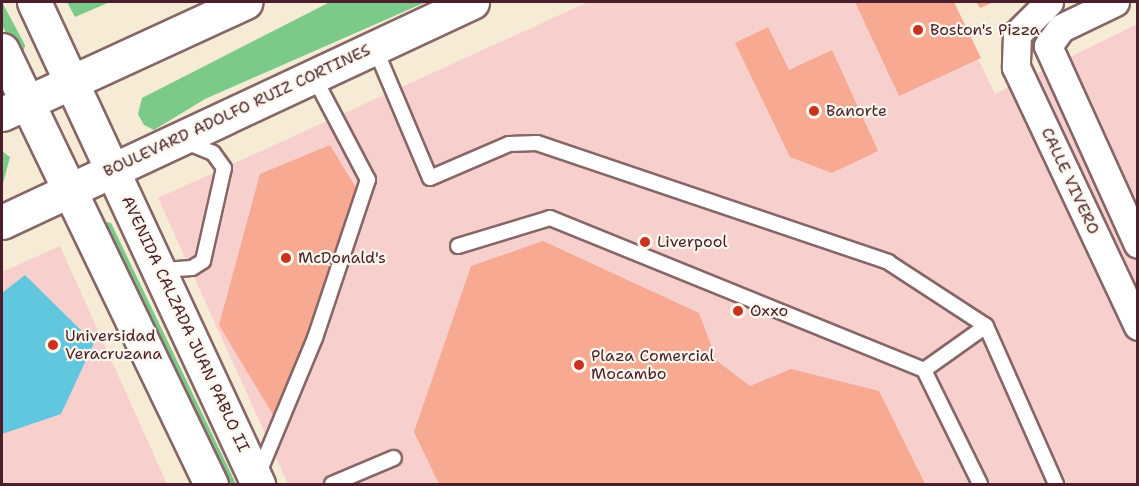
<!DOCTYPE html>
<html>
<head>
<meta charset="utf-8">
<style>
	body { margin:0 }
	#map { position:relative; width:1139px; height:486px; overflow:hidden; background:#f6ebd5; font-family:"Shantell Sans",sans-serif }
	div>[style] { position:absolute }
	.built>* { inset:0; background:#f7d0ce }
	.green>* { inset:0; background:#7bca8a }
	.water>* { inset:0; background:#61c7df }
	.building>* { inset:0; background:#f7a992 }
	.roads { filter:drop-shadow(2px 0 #866666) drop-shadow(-2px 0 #866666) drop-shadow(0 2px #866666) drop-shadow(0 -2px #866666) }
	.lane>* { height:14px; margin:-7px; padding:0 7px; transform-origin:7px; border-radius:7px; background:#fff }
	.street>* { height:27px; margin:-13.5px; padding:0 13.5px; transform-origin:13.5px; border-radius:13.5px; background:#fff }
	.secondary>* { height:33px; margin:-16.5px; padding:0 16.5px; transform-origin:16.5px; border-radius:16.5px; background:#fff }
	.primary>* { height:33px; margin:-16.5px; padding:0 16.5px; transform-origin:16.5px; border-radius:16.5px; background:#fff }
	.dots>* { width:16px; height:16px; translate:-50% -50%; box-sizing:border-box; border:3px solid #fbf7ec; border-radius:50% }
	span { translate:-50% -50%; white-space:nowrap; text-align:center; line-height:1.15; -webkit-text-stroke:4.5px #fbf7ec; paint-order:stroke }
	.poi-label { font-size:16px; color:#4a1f2b }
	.left { translate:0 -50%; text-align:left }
	.street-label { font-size:16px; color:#4a1f2b }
	.frame { position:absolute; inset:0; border:3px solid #4a1f2b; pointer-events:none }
</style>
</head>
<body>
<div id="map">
	<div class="built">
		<div style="clip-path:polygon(588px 2px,951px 2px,995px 94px,1137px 24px,1137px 484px,288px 484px,158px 198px)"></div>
		<div style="clip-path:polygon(60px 246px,167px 484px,2px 484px,2px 272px)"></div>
	</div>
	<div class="green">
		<div style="clip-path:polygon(2px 2px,25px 45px,23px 55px,13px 49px,2px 25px)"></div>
		<div style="clip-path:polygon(67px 2px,110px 2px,75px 17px)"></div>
		<div style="clip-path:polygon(330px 2px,426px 2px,205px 99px,154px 130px,144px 125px,138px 114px,142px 98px)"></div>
		<div style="clip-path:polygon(2px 151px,10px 157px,2px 187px)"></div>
		<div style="clip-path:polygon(102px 221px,111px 223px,236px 484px,219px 484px)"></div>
	</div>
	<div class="water">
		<div style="clip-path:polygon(25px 275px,94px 343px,61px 414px,2px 434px,2px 293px)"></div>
	</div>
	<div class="building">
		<div style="clip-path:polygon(855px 2px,954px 2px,981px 58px,899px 96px)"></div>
		<div style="clip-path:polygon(976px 2px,994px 2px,980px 8px)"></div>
		<div style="clip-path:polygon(768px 27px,789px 70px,832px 50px,878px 151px,832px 173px,790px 157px,735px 43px)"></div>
		<div style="clip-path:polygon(330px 145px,358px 191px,276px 420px,219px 325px,260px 174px)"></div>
		<div style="clip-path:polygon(543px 241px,699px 313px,717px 361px,750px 386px,791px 369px,879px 391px,925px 484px,439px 484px,414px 432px,471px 266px)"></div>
	</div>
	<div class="roads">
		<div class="lane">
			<div style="left:375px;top:48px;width:141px;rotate:67.1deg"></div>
			<div style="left:430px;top:178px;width:86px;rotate:-23.3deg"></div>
			<div style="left:509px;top:144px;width:28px;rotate:-2deg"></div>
			<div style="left:537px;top:143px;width:371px;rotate:18.7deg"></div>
			<div style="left:888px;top:262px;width:117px;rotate:33.1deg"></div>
			<div style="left:986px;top:326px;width:173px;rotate:66.1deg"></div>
			<div style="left:458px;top:246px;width:96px;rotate:-16.9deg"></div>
			<div style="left:550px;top:218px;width:404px;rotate:22.1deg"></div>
			<div style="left:924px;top:370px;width:127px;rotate:63.8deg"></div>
			<div style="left:162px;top:270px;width:30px;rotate:-4deg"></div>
			<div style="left:192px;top:268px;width:13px;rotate:-32deg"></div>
			<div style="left:203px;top:261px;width:95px;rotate:-77.3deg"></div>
			<div style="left:224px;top:168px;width:19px;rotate:-126deg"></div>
			<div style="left:213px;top:153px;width:32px;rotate:-158deg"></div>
			<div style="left:924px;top:370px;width:76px;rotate:-35.4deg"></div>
			<div style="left:258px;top:475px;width:148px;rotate:-67.4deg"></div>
			<div style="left:315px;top:338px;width:167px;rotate:-71.5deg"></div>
			<div style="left:368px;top:180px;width:116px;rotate:-117.7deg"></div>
			<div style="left:332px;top:484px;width:67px;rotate:-22.8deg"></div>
		</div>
		<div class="street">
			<div style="left:1049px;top:2px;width:45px;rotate:135deg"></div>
			<div style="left:1017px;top:34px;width:33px;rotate:92deg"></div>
			<div style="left:1016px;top:67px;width:286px;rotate:64.8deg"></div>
			<div style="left:1115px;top:2px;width:60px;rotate:154.3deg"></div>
			<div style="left:1061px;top:28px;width:22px;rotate:126deg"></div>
			<div style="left:1048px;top:46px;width:217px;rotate:65.6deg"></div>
		</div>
		<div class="secondary">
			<div style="left:34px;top:2px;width:532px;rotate:65.07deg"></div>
			<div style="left:2px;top:50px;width:482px;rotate:64.3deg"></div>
		</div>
		<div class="primary">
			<div style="left:2px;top:114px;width:268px;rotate:-24.7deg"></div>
			<div style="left:2px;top:222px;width:519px;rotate:-25.08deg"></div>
		</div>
	</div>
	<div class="dots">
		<div style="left:918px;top:30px;background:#c8321e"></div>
		<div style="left:814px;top:111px;background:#c8321e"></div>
		<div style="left:645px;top:242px;background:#c8321e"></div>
		<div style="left:286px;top:258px;background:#c8321e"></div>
		<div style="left:738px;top:311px;background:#c8321e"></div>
		<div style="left:53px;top:345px;background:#c8321e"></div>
		<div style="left:579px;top:365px;background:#c8321e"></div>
	</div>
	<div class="poi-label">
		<span class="left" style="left:930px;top:30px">Boston's Pizza</span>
		<span class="left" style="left:826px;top:111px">Banorte</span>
		<span class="left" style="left:657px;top:242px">Liverpool</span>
		<span class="left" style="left:298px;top:258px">McDonald's</span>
		<span class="left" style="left:750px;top:311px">Oxxo</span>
		<span class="left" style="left:65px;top:345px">Universidad<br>Veracruzana</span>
		<span class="left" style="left:591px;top:365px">Plaza Comercial<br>Mocambo</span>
	</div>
	<div class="street-label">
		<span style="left:237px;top:111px;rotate:-25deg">BOULEVARD ADOLFO RUIZ CORTINES</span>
		<span style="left:1070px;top:181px;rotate:65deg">CALLE VIVERO</span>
		<span style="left:185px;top:324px;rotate:65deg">AVENIDA CALZADA JUAN PABLO II</span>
	</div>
	<div class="frame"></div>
</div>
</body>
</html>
